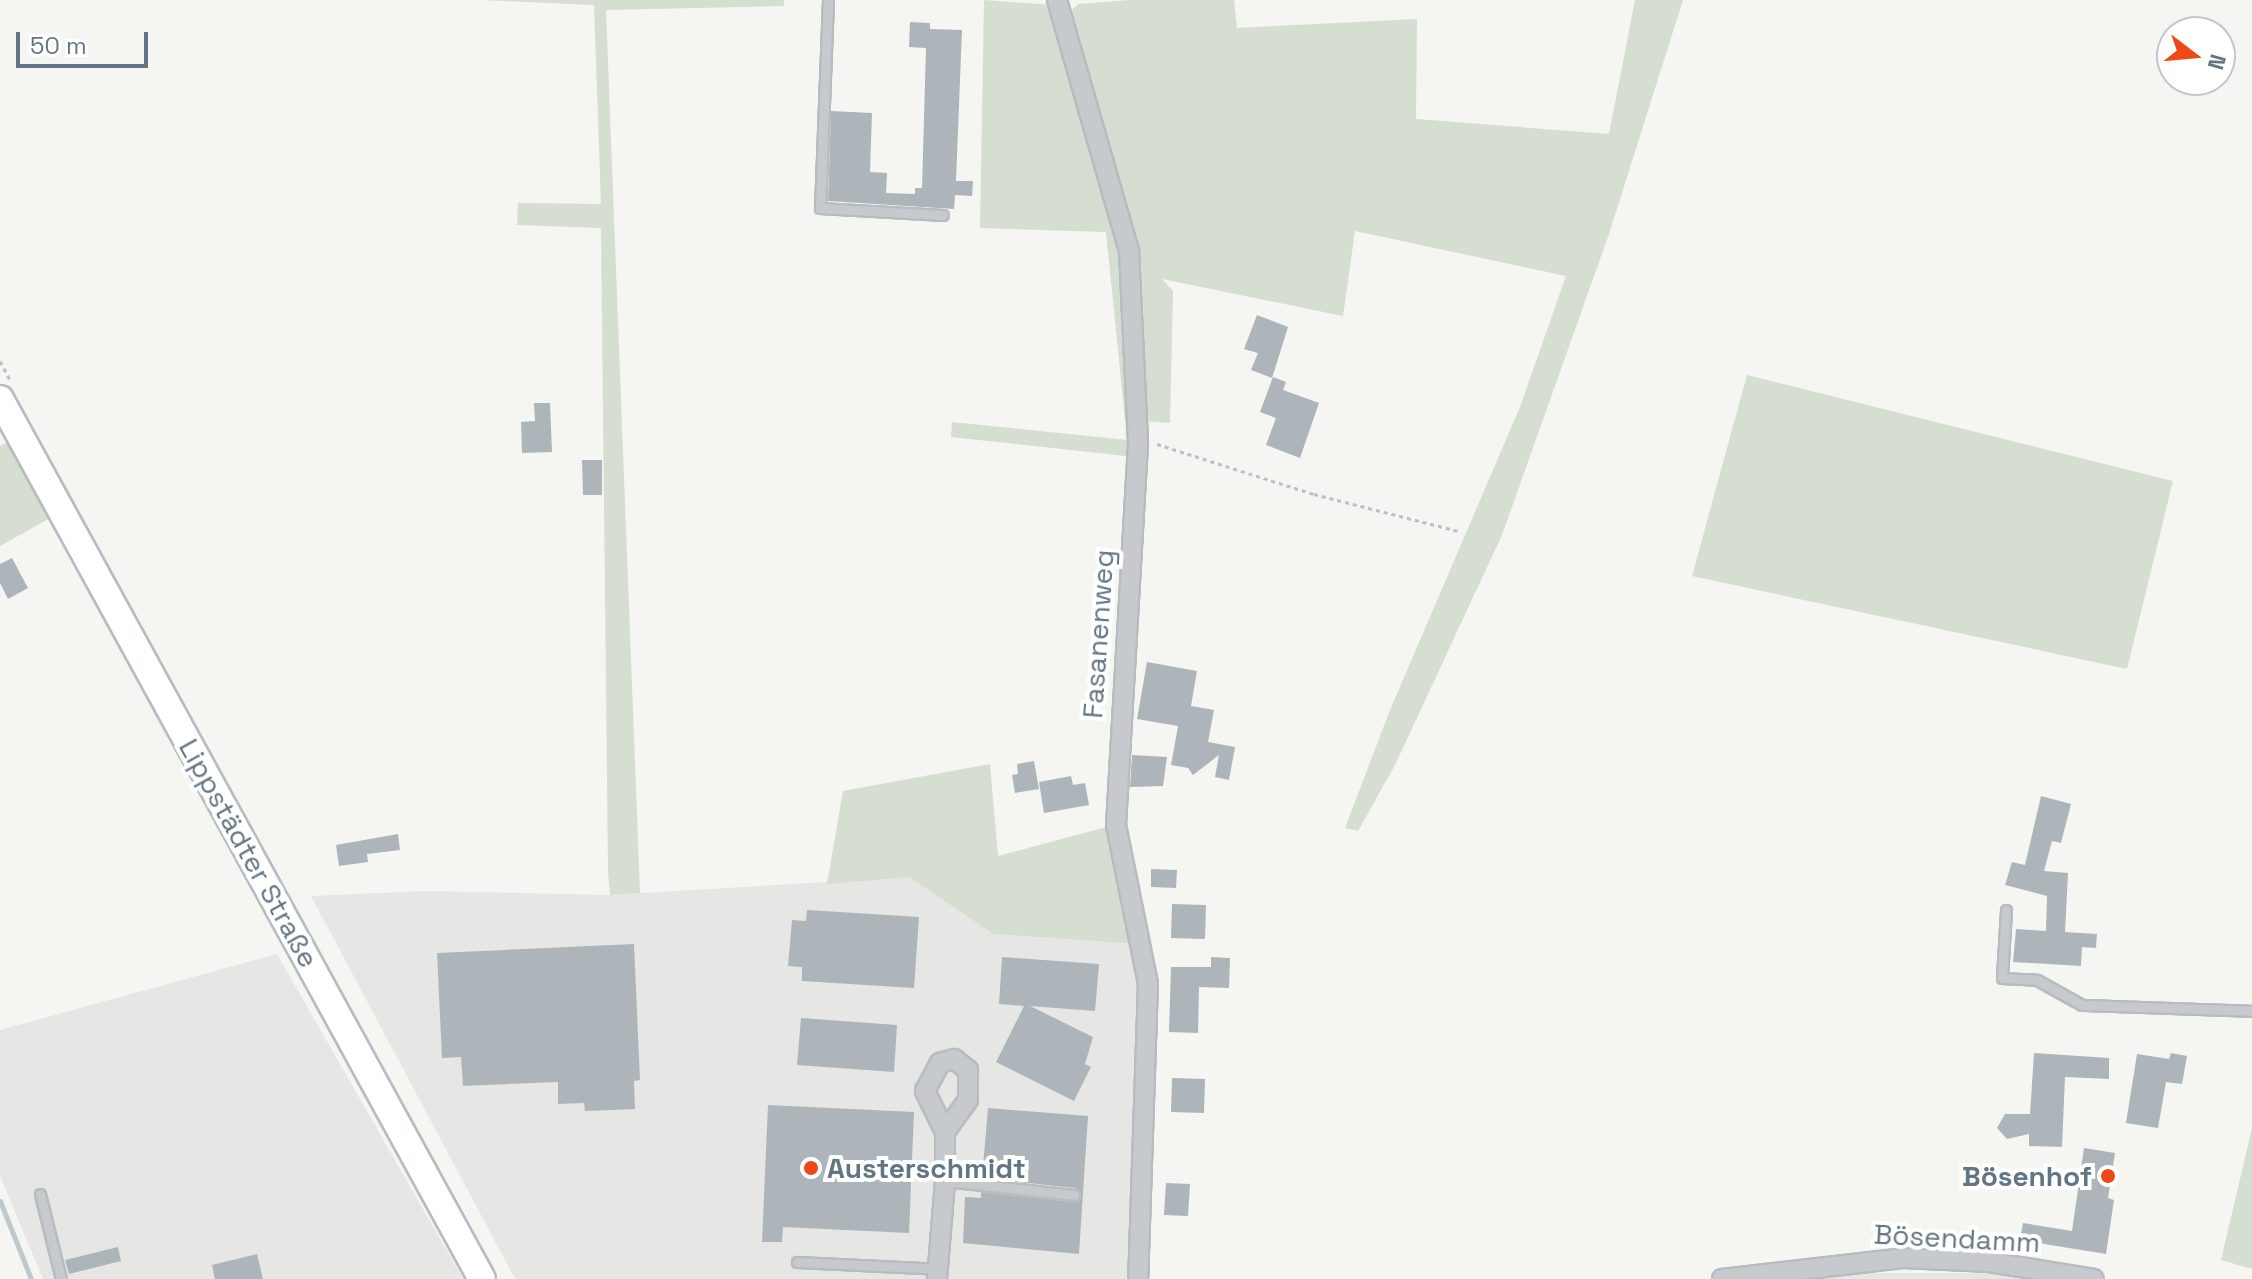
<!DOCTYPE html>
<html>
<head>
<meta charset="utf-8">
<style>
	body { margin:0 }
	#map { position:relative; width:2252px; height:1279px; overflow:hidden; background:#f5f5f1; font-family:"Space Grotesk",sans-serif }
	div>[style] { position:absolute }
	.built>* { inset:0; background:#e6e6e4 }
	.green>* { inset:0; background:#d6ddd1 }
	.stream>* { height:5px; margin:-2.5px; padding:0 2.5px; transform-origin:2.5px; border-radius:2.5px; background:#bdc9cd }
	.building>* { inset:0; background:#adb5ba }
	.path>* { height:3px; margin-top:-1.5px; transform-origin:0; background:repeating-linear-gradient(90deg,#bec0c2 0 4px,transparent 0 8px) }
	.roads { filter:drop-shadow(2px 0 #b6bcc0) drop-shadow(-2px 0 #b6bcc0) drop-shadow(0 2px #b6bcc0) drop-shadow(0 -2px #b6bcc0) }
	.service>* { height:9px; margin:-4.5px; padding:0 4.5px; transform-origin:4.5px; border-radius:4.5px; background:#c7cacd }
	.minor>* { height:18px; margin:-9px; padding:0 9px; transform-origin:9px; border-radius:9px; background:#c7cacd }
	.secondary>* { height:26px; margin:-13px; padding:0 13px; transform-origin:13px; border-radius:13px; background:#fff }
	.dots>* { width:22px; height:22px; translate:-50% -50%; box-sizing:border-box; border:4px solid #fff; border-radius:50% }
	span { translate:-50% -50%; white-space:nowrap; text-align:center; line-height:1.15; -webkit-text-stroke:8px #fff; paint-order:stroke }
	.street-label { font-size:28px; color:#627584 }
	.poi-label { font-size:28px; color:#627584; font-weight:700 }
	.left { translate:0 -50%; text-align:left }
	.right { translate:-100% -50%; text-align:right }
	.north { position:absolute; left:2156px; top:16px; width:80px; height:80px; box-sizing:border-box; background:#fff; border:2px solid #c0c8ce; border-radius:50%; rotate:106deg; font-size:22px; font-weight:700; line-height:32px; text-align:center; color:#627584 }
	.north::after { content:''; display:block; margin:auto; width:28px; height:36px; background:#ee4718; clip-path:polygon(50% 0,100% 100%,50% 72%,0 100%) }
	.scale { position:absolute; left:16px; top:32px; width:132px; height:36px; box-sizing:border-box; border:4px solid #627584; border-top:0; padding-left:10px; font-size:24px; line-height:28px; white-space:nowrap; color:#627584; -webkit-text-stroke:6px #fff; paint-order:stroke }
</style>
</head>
<body>
<div id="map">
	<div class="built">
		<div style="clip-path:polygon(909px 877px,993px 934px,1137px 944px,1142px 984px,1130px 1279px,515px 1279px,311px 896px,426px 891px,610px 895px)"></div>
		<div style="clip-path:polygon(277px 954px,463px 1279px,43px 1279px,0 1176px,0 1030px)"></div>
		<div style="clip-path:polygon(1865px 1273px,1986px 1273px,2020px 1279px,1821px 1279px)"></div>
	</div>
	<div class="green">
		<div style="clip-path:polygon(481px 0,784px 0,784px 6px,606px 10px,640px 893px,610px 895px,608px 870px,601px 228px,517px 225px,518px 203px,601px 204px,594px 5px)"></div>
		<div style="clip-path:polygon(984px 0,1052px 5px,1125px 252px,1131px 441px,1126px 456px,951px 437px,952px 422px,1127px 440px,1106px 232px,980px 228px)"></div>
		<div style="clip-path:polygon(1130px 0,1234px 0,1237px 28px,1417px 19px,1416px 119px,1609px 134px,1635px 0,1683px 0,1609px 234px,1502px 535px,1395px 765px,1358px 831px,1345px 828px,1390px 710px,1520px 407px,1566px 276px,1355px 231px,1343px 316px,1162px 279px,1173px 291px,1170px 423px,1143px 421px,1110px 152px,1069px 20px,1071px 11px,1078px 4px)"></div>
		<div style="clip-path:polygon(1747px 375px,2173px 481px,2127px 669px,1692px 576px)"></div>
		<div style="clip-path:polygon(8px 442px,17px 447px,52px 517px,0 546px,0 446px)"></div>
		<div style="clip-path:polygon(990px 764px,998px 856px,1110px 826px,1137px 944px,993px 934px,909px 877px,827px 884px,843px 791px)"></div>
		<div style="clip-path:polygon(2252px 1128px,2252px 1269px,2221px 1260px)"></div>
	</div>
	<div class="stream">
		<div style="left:0;top:1201px;width:84px;rotate:68.3deg"></div>
	</div>
	<div class="building">
		<div style="clip-path:polygon(910px 22px,930px 23px,930px 29px,962px 30px,956px 181px,973px 181px,972px 196px,955px 195px,954px 209px,828px 201px,831px 111px,872px 113px,870px 172px,887px 173px,886px 193px,915px 194px,915px 188px,922px 188px,926px 48px,909px 47px)"></div>
		<div style="clip-path:polygon(1257px 315px,1288px 327px,1272px 378px,1251px 370px,1258px 353px,1244px 349px)"></div>
		<div style="clip-path:polygon(1273px 377px,1286px 382px,1283px 390px,1319px 403px,1300px 458px,1266px 445px,1276px 418px,1260px 412px)"></div>
		<div style="clip-path:polygon(534px 403px,550px 403px,552px 452px,522px 453px,521px 422px,535px 421px)"></div>
		<div style="clip-path:polygon(582px 460px,602px 460px,602px 495px,583px 495px)"></div>
		<div style="clip-path:polygon(12px 558px,28px 588px,8px 599px,0 583px,0 564px)"></div>
		<div style="clip-path:polygon(1147px 662px,1197px 671px,1191px 706px,1214px 710px,1208px 742px,1235px 747px,1229px 780px,1215px 777px,1219px 755px,1193px 775px,1188px 768px,1171px 765px,1178px 726px,1137px 719px)"></div>
		<div style="clip-path:polygon(1132px 755px,1167px 757px,1163px 786px,1130px 787px)"></div>
		<div style="clip-path:polygon(1034px 761px,1039px 789px,1015px 793px,1012px 775px,1018px 774px,1017px 764px)"></div>
		<div style="clip-path:polygon(1071px 776px,1073px 785px,1085px 783px,1089px 805px,1044px 813px,1039px 782px)"></div>
		<div style="clip-path:polygon(2041px 796px,2071px 804px,2061px 843px,2052px 841px,2044px 871px,2068px 873px,2065px 932px,2097px 934px,2096px 948px,2082px 947px,2081px 966px,2013px 962px,2016px 929px,2046px 931px,2047px 896px,2005px 885px,2012px 862px,2025px 865px)"></div>
		<div style="clip-path:polygon(398px 834px,400px 850px,367px 854px,368px 862px,339px 866px,336px 845px)"></div>
		<div style="clip-path:polygon(1151px 869px,1177px 870px,1176px 888px,1151px 887px)"></div>
		<div style="clip-path:polygon(1172px 904px,1206px 905px,1205px 939px,1171px 938px)"></div>
		<div style="clip-path:polygon(807px 910px,919px 917px,914px 988px,802px 981px,802px 967px,788px 966px,792px 920px,806px 921px)"></div>
		<div style="clip-path:polygon(634px 944px,640px 1080px,634px 1081px,635px 1109px,585px 1111px,584px 1103px,558px 1104px,558px 1082px,463px 1086px,461px 1057px,442px 1058px,437px 953px)"></div>
		<div style="clip-path:polygon(1002px 957px,1099px 964px,1095px 1011px,1030px 1006px,1093px 1037px,1085px 1064px,1091px 1067px,1074px 1101px,996px 1062px,1024px 1006px,999px 1004px)"></div>
		<div style="clip-path:polygon(1211px 957px,1230px 958px,1229px 988px,1199px 987px,1198px 1033px,1169px 1032px,1171px 967px,1211px 967px)"></div>
		<div style="clip-path:polygon(801px 1018px,897px 1025px,894px 1072px,797px 1065px)"></div>
		<div style="clip-path:polygon(2034px 1053px,2109px 1058px,2109px 1079px,2065px 1077px,2062px 1147px,2029px 1146px,2029px 1134px,2007px 1139px,1997px 1128px,2005px 1114px,2030px 1114px)"></div>
		<div style="clip-path:polygon(2171px 1053px,2187px 1056px,2182px 1084px,2166px 1082px,2158px 1128px,2126px 1123px,2137px 1054px,2169px 1059px)"></div>
		<div style="clip-path:polygon(1172px 1078px,1205px 1079px,1204px 1113px,1171px 1112px)"></div>
		<div style="clip-path:polygon(768px 1105px,914px 1112px,909px 1233px,783px 1227px,782px 1242px,762px 1242px)"></div>
		<div style="clip-path:polygon(988px 1108px,1088px 1116px,1079px 1254px,963px 1243px,965px 1197px,981px 1198px,981px 1192px,1073px 1202px,1081px 1197px,1075px 1188px,982px 1178px)"></div>
		<div style="clip-path:polygon(2084px 1148px,2115px 1153px,2108px 1198px,2114px 1200px,2106px 1254px,2020px 1240px,2023px 1223px,2072px 1231px)"></div>
		<div style="clip-path:polygon(1166px 1183px,1190px 1184px,1188px 1216px,1164px 1215px)"></div>
		<div style="clip-path:polygon(118px 1247px,121px 1261px,69px 1274px,65px 1260px)"></div>
		<div style="clip-path:polygon(257px 1254px,263px 1279px,215px 1279px,212px 1265px)"></div>
	</div>
	<div class="path">
		<div style="left:0;top:361px;width:21px;rotate:62deg"></div>
		<div style="left:1157px;top:444px;width:165px;rotate:17.7deg"></div>
		<div style="left:1314px;top:494px;width:149px;rotate:14.4deg"></div>
	</div>
	<div class="roads">
		<div class="service">
			<div style="left:828px;top:0;width:208px;rotate:92.2deg"></div>
			<div style="left:820px;top:208px;width:123px;rotate:3.3deg"></div>
			<div style="left:2006px;top:910px;width:68px;rotate:93.4deg"></div>
			<div style="left:2002px;top:978px;width:35px;rotate:3deg"></div>
			<div style="left:2037px;top:980px;width:51px;rotate:29.1deg"></div>
			<div style="left:2082px;top:1005px;width:170px;rotate:2deg"></div>
			<div style="left:945px;top:1181px;width:130px;rotate:6.2deg"></div>
			<div style="left:40px;top:1194px;width:88px;rotate:76.1deg"></div>
			<div style="left:797px;top:1262px;width:141px;rotate:2.8deg"></div>
		</div>
		<div class="minor">
			<div style="left:1057px;top:0;width:261px;rotate:74deg"></div>
			<div style="left:1129px;top:251px;width:193px;rotate:87.3deg"></div>
			<div style="left:1138px;top:444px;width:382px;rotate:93.3deg"></div>
			<div style="left:1116px;top:825px;width:161px;rotate:78.6deg"></div>
			<div style="left:1148px;top:983px;width:296px;rotate:91.9deg"></div>
			<div style="left:937px;top:1279px;width:98px;rotate:-85.3deg"></div>
			<div style="left:945px;top:1181px;width:49px;rotate:-90deg"></div>
			<div style="left:945px;top:1132px;width:46px;rotate:-116deg"></div>
			<div style="left:925px;top:1091px;width:32px;rotate:-62deg"></div>
			<div style="left:940px;top:1063px;width:15px;rotate:-16deg"></div>
			<div style="left:954px;top:1059px;width:18px;rotate:38deg"></div>
			<div style="left:968px;top:1070px;width:30px;rotate:90deg"></div>
			<div style="left:968px;top:1100px;width:39px;rotate:126deg"></div>
			<div style="left:1722px;top:1279px;width:182px;rotate:-6.6deg"></div>
			<div style="left:1903px;top:1258px;width:86px;rotate:2.7deg"></div>
			<div style="left:1989px;top:1262px;width:106px;rotate:9.2deg"></div>
		</div>
		<div class="secondary">
			<div style="left:0;top:399px;width:1003px;rotate:61.29deg"></div>
		</div>
	</div>
	<div class="dots">
		<div style="left:811px;top:1168px;background:#ee4718"></div>
		<div style="left:2108px;top:1176px;background:#ee4718"></div>
	</div>
	<div class="street-label">
		<span style="left:1098px;top:634px;rotate:-86deg">Fasanenweg</span>
		<span style="left:249px;top:853px;rotate:61deg">Lippstädter Straße</span>
		<span style="left:1957px;top:1238px;rotate:3deg">Bösendamm</span>
	</div>
	<div class="poi-label">
		<span class="left" style="left:827px;top:1168px">Austerschmidt</span>
		<span class="right" style="left:2092px;top:1176px">Bösenhof</span>
	</div>
	<div class="north">N</div>
	<div class="scale">50 m</div>
</div>
</body>
</html>
